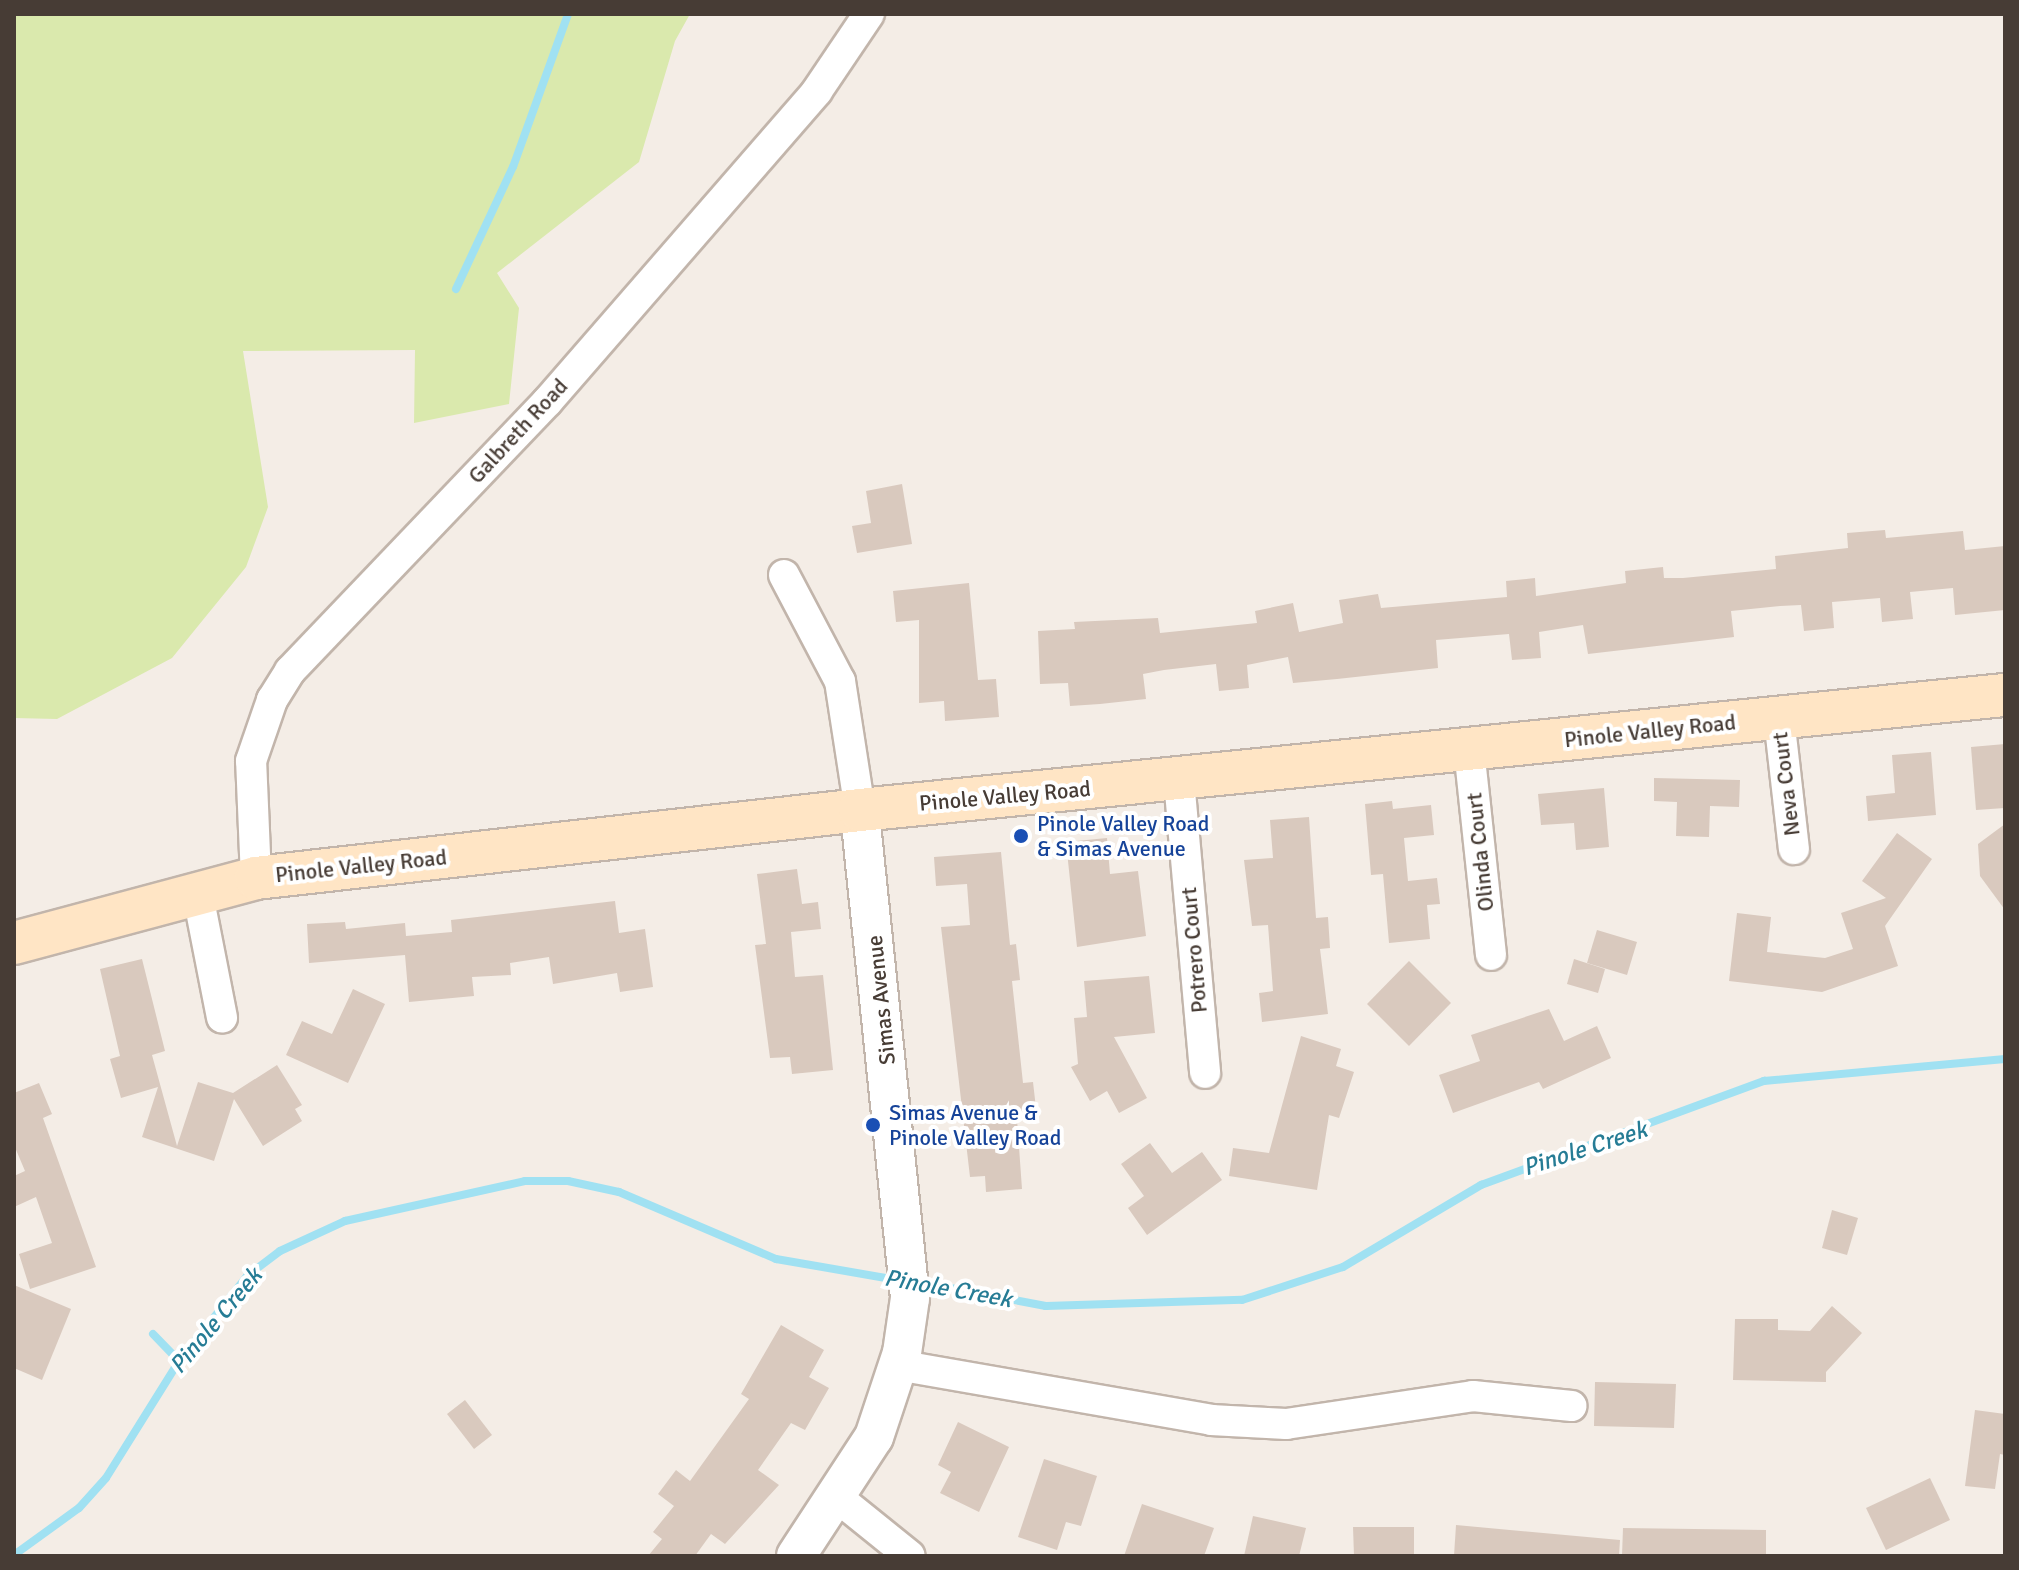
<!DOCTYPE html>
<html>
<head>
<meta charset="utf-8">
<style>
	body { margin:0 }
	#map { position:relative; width:2019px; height:1570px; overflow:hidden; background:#f4ede6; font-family:Signika,sans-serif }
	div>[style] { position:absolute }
	.green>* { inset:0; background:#dae9ad }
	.stream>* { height:8px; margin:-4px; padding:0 4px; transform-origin:4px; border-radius:4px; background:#a0e1f2 }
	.building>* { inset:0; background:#d9c9be }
	.roads { filter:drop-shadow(2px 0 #c2b5ab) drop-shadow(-2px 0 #c2b5ab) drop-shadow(0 2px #c2b5ab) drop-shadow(0 -2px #c2b5ab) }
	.minor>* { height:30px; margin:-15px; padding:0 15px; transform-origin:15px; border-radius:15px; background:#fff }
	.tertiary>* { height:38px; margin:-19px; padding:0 19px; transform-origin:19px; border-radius:19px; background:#fff }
	.secondary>* { height:42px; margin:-21px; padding:0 21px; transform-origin:21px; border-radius:21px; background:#ffe5c5 }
	.dots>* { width:22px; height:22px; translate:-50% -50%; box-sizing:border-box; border:4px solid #fff; border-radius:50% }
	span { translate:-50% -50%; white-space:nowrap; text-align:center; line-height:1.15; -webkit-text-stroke:8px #fff; paint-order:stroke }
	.street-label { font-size:22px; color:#473c35 }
	.transit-label { font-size:22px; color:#164399 }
	.left { translate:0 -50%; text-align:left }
	.water-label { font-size:24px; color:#267c95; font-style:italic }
	.frame { position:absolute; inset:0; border:16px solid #473c35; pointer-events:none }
</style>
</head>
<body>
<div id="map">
	<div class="green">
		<div style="clip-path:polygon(14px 14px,690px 14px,675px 41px,639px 162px,497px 273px,519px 308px,509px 404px,414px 423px,415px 350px,243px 351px,268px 507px,246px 567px,172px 658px,57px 719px,14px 718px)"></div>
	</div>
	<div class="stream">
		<div style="left:456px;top:289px;width:135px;rotate:-65deg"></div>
		<div style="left:513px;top:167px;width:163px;rotate:-70.2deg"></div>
		<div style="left:919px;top:1282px;width:129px;rotate:10.7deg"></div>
		<div style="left:1046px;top:1306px;width:196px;rotate:-1.8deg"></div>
		<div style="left:1242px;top:1300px;width:106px;rotate:-18.1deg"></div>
		<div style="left:1343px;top:1267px;width:161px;rotate:-30.7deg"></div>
		<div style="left:1481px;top:1185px;width:302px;rotate:-20.2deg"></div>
		<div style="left:1764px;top:1081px;width:242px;rotate:-5.2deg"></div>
		<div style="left:153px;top:1334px;width:37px;rotate:46deg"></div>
		<div style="left:14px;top:1555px;width:80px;rotate:-35.9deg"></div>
		<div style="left:79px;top:1508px;width:40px;rotate:-48deg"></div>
		<div style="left:106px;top:1478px;width:138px;rotate:-58deg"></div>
		<div style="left:179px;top:1361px;width:109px;rotate:-51.3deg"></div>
		<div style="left:247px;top:1276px;width:41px;rotate:-37.1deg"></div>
		<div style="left:280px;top:1251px;width:72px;rotate:-24.8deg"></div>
		<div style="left:345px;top:1221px;width:184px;rotate:-12.5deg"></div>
		<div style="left:525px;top:1181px;width:43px"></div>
		<div style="left:568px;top:1181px;width:52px;rotate:12.2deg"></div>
		<div style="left:619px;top:1192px;width:171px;rotate:23.1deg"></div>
		<div style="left:776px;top:1259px;width:123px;rotate:9.8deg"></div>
	</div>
	<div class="building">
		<div style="clip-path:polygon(902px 484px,912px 544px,857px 553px,852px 526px,871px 523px,866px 491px)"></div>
		<div style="clip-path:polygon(1885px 530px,1886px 538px,1963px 531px,1965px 550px,2005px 546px,2005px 610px,1955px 615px,1953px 588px,1910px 592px,1913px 619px,1882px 622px,1880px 598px,1832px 602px,1834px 628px,1804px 631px,1801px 605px,1780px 606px,1731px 611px,1734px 637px,1588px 654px,1583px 625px,1539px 632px,1541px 658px,1512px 660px,1509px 634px,1436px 640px,1438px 668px,1337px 679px,1293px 683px,1288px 657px,1247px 665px,1249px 688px,1219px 691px,1216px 664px,1164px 670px,1143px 674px,1146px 699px,1100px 704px,1070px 706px,1068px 683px,1040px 684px,1038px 631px,1075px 629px,1074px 622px,1158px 618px,1160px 633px,1257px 623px,1255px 611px,1293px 603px,1299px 632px,1343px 623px,1339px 600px,1378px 594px,1381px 608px,1507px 597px,1506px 581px,1535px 578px,1536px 596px,1626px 583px,1625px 571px,1663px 567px,1664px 578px,1683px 578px,1776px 569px,1775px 556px,1848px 548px,1847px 533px)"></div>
		<div style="clip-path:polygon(969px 583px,978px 680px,996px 679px,999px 717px,945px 721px,944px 701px,919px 703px,919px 620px,896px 622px,893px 591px)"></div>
		<div style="clip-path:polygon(2005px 744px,2005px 808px,1976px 810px,1971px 747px)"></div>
		<div style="clip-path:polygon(1931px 752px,1936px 815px,1868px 821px,1866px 796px,1895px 793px,1892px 755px)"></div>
		<div style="clip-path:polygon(1654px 778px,1740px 780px,1739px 807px,1710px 806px,1709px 837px,1676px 836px,1677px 802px,1654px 801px)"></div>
		<div style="clip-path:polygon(1604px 788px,1609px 847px,1576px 850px,1574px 823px,1541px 825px,1538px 794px)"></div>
		<div style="clip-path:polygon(1392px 801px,1393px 809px,1431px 805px,1434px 835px,1404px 838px,1408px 881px,1437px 878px,1440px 904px,1427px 905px,1430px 939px,1389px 943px,1383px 874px,1371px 875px,1365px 804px)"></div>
		<div style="clip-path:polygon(1309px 817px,1316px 918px,1328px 917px,1330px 948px,1320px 949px,1328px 1014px,1262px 1022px,1259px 993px,1273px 991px,1268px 925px,1252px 926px,1244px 860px,1273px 858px,1270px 820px)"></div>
		<div style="clip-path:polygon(2005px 824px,2005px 910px,1980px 876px,1978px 844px)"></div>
		<div style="clip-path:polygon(1897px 833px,1932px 859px,1885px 926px,1898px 966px,1822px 992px,1729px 981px,1737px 913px,1771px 917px,1767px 952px,1825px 958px,1853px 949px,1841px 913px,1886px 898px,1862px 881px)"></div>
		<div style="clip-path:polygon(1107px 838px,1110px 874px,1138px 871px,1146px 936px,1077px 947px,1066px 842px)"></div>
		<div style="clip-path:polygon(1001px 852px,1010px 945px,1016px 944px,1020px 980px,1012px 981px,1023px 1083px,1033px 1082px,1037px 1117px,1017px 1119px,1022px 1189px,986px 1192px,985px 1176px,970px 1177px,941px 927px,970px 925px,967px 884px,936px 886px,934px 857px)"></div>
		<div style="clip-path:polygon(797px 869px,802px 904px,818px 902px,821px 929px,791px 932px,795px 977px,823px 975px,833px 1070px,792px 1074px,790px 1057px,770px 1058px,755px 945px,766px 944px,757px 874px)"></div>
		<div style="clip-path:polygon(615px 901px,619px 933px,645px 929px,653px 987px,620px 992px,617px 973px,553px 984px,549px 957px,510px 963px,511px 975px,472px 977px,474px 996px,409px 1002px,405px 955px,309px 963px,307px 924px,345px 922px,346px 929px,405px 923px,406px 936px,452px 932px,451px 920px)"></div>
		<div style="clip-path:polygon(1597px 930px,1637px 942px,1627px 975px,1587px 963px)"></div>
		<div style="clip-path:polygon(142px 959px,165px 1051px,152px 1055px,177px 1146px,198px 1082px,233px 1093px,277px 1065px,302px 1105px,295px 1109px,302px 1121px,263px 1146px,234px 1099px,214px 1161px,142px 1137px,158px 1087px,121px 1098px,110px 1059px,120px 1056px,100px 969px)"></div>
		<div style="clip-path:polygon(1574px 959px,1605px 969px,1598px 993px,1567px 984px)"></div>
		<div style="clip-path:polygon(1409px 961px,1451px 1003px,1409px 1046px,1367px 1004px)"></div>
		<div style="clip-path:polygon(1149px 976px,1155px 1033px,1114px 1037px,1147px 1098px,1119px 1113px,1107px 1091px,1090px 1101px,1071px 1067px,1078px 1064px,1074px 1018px,1087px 1017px,1084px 981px)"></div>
		<div style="clip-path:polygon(353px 989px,385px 1004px,348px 1083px,286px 1055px,302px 1021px,332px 1034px)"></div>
		<div style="clip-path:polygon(1549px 1009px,1564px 1041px,1597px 1026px,1611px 1058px,1543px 1089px,1539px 1082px,1453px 1113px,1439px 1075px,1480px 1061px,1471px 1035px)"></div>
		<div style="clip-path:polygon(1301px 1036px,1341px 1049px,1336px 1066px,1354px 1072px,1339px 1118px,1329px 1115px,1317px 1190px,1229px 1176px,1233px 1148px,1269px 1153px)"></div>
		<div style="clip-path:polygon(39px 1083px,52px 1114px,43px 1118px,96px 1267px,30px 1289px,19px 1254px,52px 1243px,36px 1197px,14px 1207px,14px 1176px,25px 1171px,14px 1145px,14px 1093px)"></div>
		<div style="clip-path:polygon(1150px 1143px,1172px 1173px,1202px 1152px,1222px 1180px,1147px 1235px,1128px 1208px,1144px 1196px,1121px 1164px)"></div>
		<div style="clip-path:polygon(1832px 1210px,1858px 1218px,1847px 1255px,1822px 1248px)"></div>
		<div style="clip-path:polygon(14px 1285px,71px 1309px,42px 1380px,14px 1368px)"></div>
		<div style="clip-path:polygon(1832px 1306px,1862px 1333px,1826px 1372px,1826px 1382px,1733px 1380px,1735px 1319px,1778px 1319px,1778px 1330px,1810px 1331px)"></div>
		<div style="clip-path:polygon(781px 1325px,824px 1350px,809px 1377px,829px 1388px,805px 1430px,791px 1423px,758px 1470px,779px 1485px,725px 1544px,711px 1534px,695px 1556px,648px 1556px,662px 1539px,653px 1532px,674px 1506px,658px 1494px,676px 1470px,690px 1481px,749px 1399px,741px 1394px)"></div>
		<div style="clip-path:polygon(1595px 1382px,1676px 1384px,1674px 1428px,1594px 1426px)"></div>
		<div style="clip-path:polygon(465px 1400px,492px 1435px,474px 1449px,447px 1414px)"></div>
		<div style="clip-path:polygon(1975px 1410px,2005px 1414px,2005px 1455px,2000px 1454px,1995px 1489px,1965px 1486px)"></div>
		<div style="clip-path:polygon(958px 1422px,1009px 1447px,979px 1512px,940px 1493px,951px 1472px,938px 1465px)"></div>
		<div style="clip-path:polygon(1044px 1459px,1097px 1476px,1081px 1526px,1066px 1522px,1057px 1550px,1018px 1537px)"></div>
		<div style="clip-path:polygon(1930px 1478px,1950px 1520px,1886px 1550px,1866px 1508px)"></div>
		<div style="clip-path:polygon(1142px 1504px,1214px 1528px,1204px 1556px,1124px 1556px)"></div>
		<div style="clip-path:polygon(1253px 1516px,1306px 1528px,1299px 1556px,1244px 1556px)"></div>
		<div style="clip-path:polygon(1456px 1525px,1620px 1540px,1619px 1556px,1454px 1556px)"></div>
		<div style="clip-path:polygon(1353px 1527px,1414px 1527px,1414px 1556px,1354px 1556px)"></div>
		<div style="clip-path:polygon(1623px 1528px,1766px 1530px,1766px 1556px,1622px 1556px)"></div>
	</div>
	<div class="roads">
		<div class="minor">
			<div style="left:784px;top:575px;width:120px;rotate:62.2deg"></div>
			<div style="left:840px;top:681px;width:131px;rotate:81.2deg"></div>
			<div style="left:1779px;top:718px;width:132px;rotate:83.5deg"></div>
			<div style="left:1469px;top:749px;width:207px;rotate:83.9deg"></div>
			<div style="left:1179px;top:780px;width:294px;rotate:84.9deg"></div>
			<div style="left:256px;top:878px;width:117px;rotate:-92.4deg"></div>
			<div style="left:251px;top:761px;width:65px;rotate:-71deg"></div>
			<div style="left:272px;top:700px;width:34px;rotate:-58deg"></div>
			<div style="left:290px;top:671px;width:372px;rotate:-46.3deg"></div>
			<div style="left:547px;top:402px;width:412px;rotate:-49deg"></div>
			<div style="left:817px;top:91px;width:93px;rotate:-56deg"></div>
			<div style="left:197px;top:890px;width:130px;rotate:78.9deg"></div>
			<div style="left:897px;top:1365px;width:319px;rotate:9.9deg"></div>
			<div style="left:1211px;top:1420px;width:75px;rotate:3.1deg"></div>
			<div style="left:1286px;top:1424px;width:189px;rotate:-8.5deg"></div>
			<div style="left:1473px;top:1396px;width:99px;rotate:5.8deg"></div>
			<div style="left:838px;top:1498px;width:92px;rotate:38.9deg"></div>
		</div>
		<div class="tertiary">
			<div style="left:796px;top:1556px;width:142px;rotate:-56.8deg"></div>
			<div style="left:874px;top:1437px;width:89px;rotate:-71.6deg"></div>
			<div style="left:902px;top:1353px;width:56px;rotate:-81.7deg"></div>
			<div style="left:910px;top:1298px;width:491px;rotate:-95.9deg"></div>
		</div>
		<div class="secondary">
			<div style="left:14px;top:943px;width:251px;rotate:-15deg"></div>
			<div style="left:256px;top:878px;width:608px;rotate:-6.42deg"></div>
			<div style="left:860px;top:810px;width:1151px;rotate:-5.74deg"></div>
		</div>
	</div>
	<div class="dots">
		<div style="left:1021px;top:836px;background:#1a4fb4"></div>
		<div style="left:873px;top:1125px;background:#1a4fb4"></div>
	</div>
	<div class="street-label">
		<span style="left:518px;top:431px;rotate:-47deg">Galbreth Road</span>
		<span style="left:1650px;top:731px;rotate:-6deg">Pinole Valley Road</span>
		<span style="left:1786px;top:784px;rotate:-97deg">Neva Court</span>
		<span style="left:1005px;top:796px;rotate:-5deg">Pinole Valley Road</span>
		<span style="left:1480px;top:852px;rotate:-96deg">Olinda Court</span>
		<span style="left:361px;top:866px;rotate:-6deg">Pinole Valley Road</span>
		<span style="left:1194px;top:950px;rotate:-95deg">Potrero Court</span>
		<span style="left:881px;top:1000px;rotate:-96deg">Simas Avenue</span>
	</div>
	<div class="transit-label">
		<span class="left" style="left:1037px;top:836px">Pinole Valley Road<br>&amp; Simas Avenue</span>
		<span class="left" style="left:889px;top:1125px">Simas Avenue &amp;<br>Pinole Valley Road</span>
	</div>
	<div class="water-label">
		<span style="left:1585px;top:1149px;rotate:-18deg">Pinole Creek</span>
		<span style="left:948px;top:1289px;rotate:10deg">Pinole Creek</span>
		<span style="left:216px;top:1321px;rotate:-50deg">Pinole Creek</span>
	</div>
	<div class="frame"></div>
</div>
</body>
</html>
